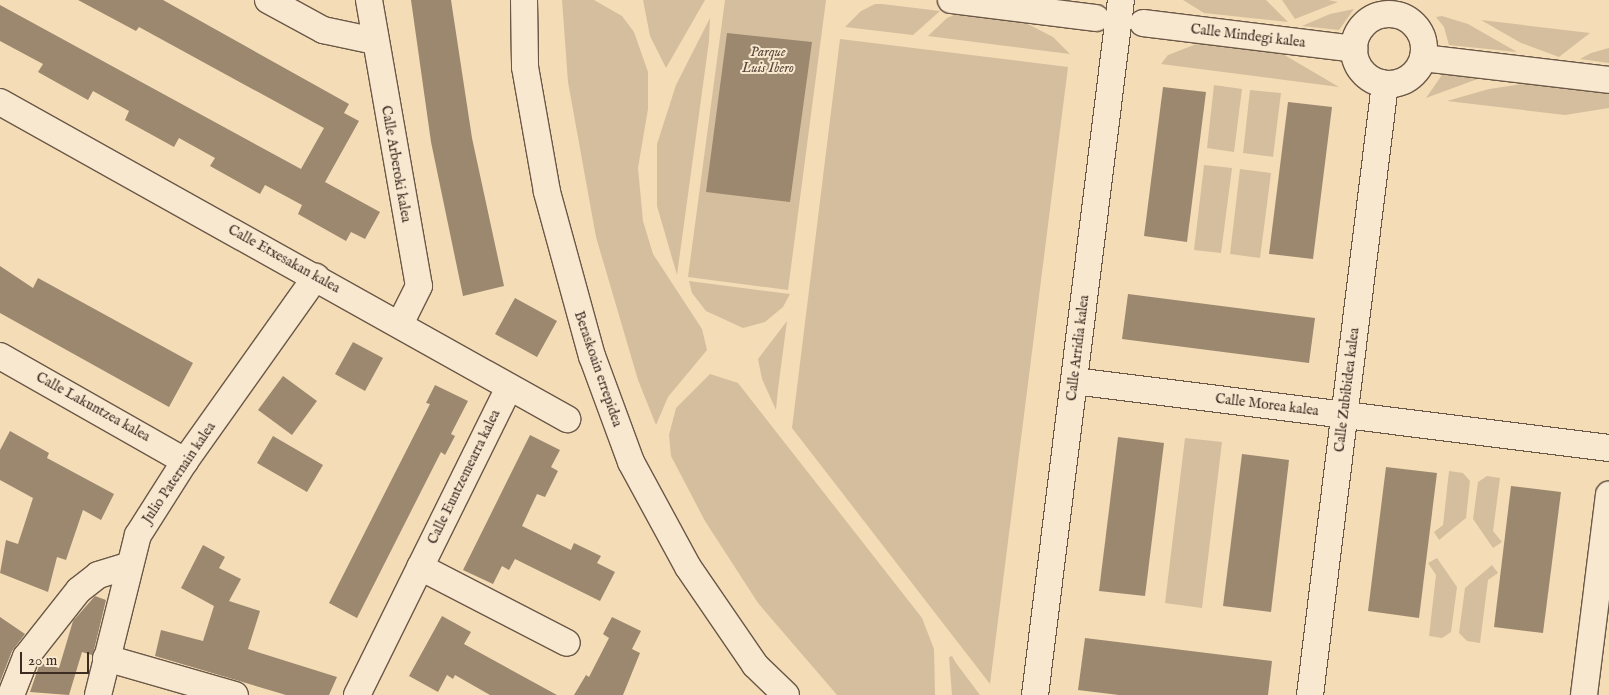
<!DOCTYPE html>
<html>
<head>
<meta charset="utf-8">
<style>
	body { margin:0 }
	#map { position:relative; width:1609px; height:695px; overflow:hidden; background:#f4dcb6; font-family:"IM FELL English",serif }
	div>[style] { position:absolute }
	.green>* { inset:0; background:#d5be9d }
	.building>* { inset:0; background:#9c886f }
	.roads { filter:drop-shadow(1px 0 #6b5847) drop-shadow(-1px 0 #6b5847) drop-shadow(0 1px #6b5847) drop-shadow(0 -1px #6b5847) }
	.minor>* { height:26px; margin:-13px; padding:0 13px; transform-origin:13px; border-radius:13px; background:#f8e8d0 }
	.minor>.ring { margin:-13px; padding:0; box-sizing:content-box; background:none; border:26px solid #f8e8d0; border-radius:50% }
	span { translate:-50% -50%; white-space:nowrap; text-align:center; line-height:1.15; -webkit-text-stroke:4px #f8e8d0; paint-order:stroke }
	.street-label { font-size:14px; color:#3d2c22 }
	.park-label { font-size:14px; color:#5b493b; font-style:italic }
	.scale { position:absolute; left:20px; top:652px; width:69px; height:22px; box-sizing:border-box; border:2px solid #3d2c22; border-top:0; padding-left:6px; font-size:15px; line-height:18px; white-space:nowrap; color:#3d2c22; -webkit-text-stroke:4px #f8e8d0; paint-order:stroke }
</style>
</head>
<body>
<div id="map">
	<div class="green">
		<div style="clip-path:polygon(562px 0,594px 0,622px 16px,634px 32px,648px 72px,648px 109px,638px 168px,643px 221px,653px 254px,702px 329px,707px 350px,668px 397px,656px 425px,638px 380px,596px 237px,568px 82px)"></div>
		<div style="clip-path:polygon(643px 0,705px 0,666px 68px,650px 36px)"></div>
		<div style="clip-path:polygon(725px 0,826px 0,788px 290px,688px 277px)"></div>
		<div style="clip-path:polygon(1183px 0,1266px 0,1288px 22px,1204px 13px)"></div>
		<div style="clip-path:polygon(1282px 0,1328px 0,1338px 2px,1295px 19px)"></div>
		<div style="clip-path:polygon(875px 4px,882px 4px,940px 11px,913px 35px,845px 27px,861px 11px)"></div>
		<div style="clip-path:polygon(1354px 9px,1339px 30px,1302px 26px,1330px 14px)"></div>
		<div style="clip-path:polygon(959px 13px,1024px 22px,1053px 37px,1070px 54px,928px 36px,947px 18px)"></div>
		<div style="clip-path:polygon(1442px 16px,1468px 24px,1517px 52px,1449px 45px,1444px 27px,1436px 17px)"></div>
		<div style="clip-path:polygon(710px 18px,709px 41px,677px 275px,657px 206px,657px 144px,676px 85px)"></div>
		<div style="clip-path:polygon(1481px 20px,1590px 33px,1559px 57px,1521px 43px)"></div>
		<div style="clip-path:polygon(840px 39px,1068px 67px,990px 684px,792px 428px)"></div>
		<div style="clip-path:polygon(1199px 43px,1281px 53px,1339px 87px,1161px 64px,1168px 55px)"></div>
		<div style="clip-path:polygon(1609px 48px,1609px 63px,1580px 59px,1591px 53px)"></div>
		<div style="clip-path:polygon(1444px 72px,1454px 75px,1483px 77px,1426px 98px)"></div>
		<div style="clip-path:polygon(1530px 83px,1609px 93px,1609px 108px,1565px 115px,1447px 101px,1489px 89px)"></div>
		<div style="clip-path:polygon(1214px 85px,1242px 89px,1234px 152px,1207px 148px)"></div>
		<div style="clip-path:polygon(1250px 90px,1281px 93px,1273px 157px,1243px 153px)"></div>
		<div style="clip-path:polygon(1204px 165px,1232px 168px,1221px 253px,1194px 250px)"></div>
		<div style="clip-path:polygon(1240px 169px,1271px 173px,1260px 258px,1230px 254px)"></div>
		<div style="clip-path:polygon(689px 281px,790px 294px,783px 307px,765px 322px,743px 328px,706px 311px,692px 293px)"></div>
		<div style="clip-path:polygon(787px 321px,778px 389px,776px 410px,762px 379px,758px 359px)"></div>
		<div style="clip-path:polygon(710px 374px,738px 383px,922px 618px,934px 649px,935px 695px,837px 695px,758px 603px,705px 521px,671px 456px,669px 435px,676px 408px)"></div>
		<div style="clip-path:polygon(1185px 438px,1222px 442px,1202px 608px,1165px 603px)"></div>
		<div style="clip-path:polygon(1449px 471px,1463px 473px,1470px 481px,1466px 518px,1439px 540px,1434px 532px,1443px 525px)"></div>
		<div style="clip-path:polygon(1487px 476px,1500px 478px,1493px 531px,1502px 542px,1493px 548px,1473px 519px,1478px 482px)"></div>
		<div style="clip-path:polygon(1437px 558px,1457px 587px,1451px 632px,1442px 638px,1429px 636px,1436px 575px,1428px 563px)"></div>
		<div style="clip-path:polygon(1492px 565px,1498px 573px,1488px 580px,1480px 643px,1467px 641px,1459px 633px,1465px 588px)"></div>
		<div style="clip-path:polygon(952px 656px,956px 663px,980px 695px,952px 695px,949px 657px)"></div>
	</div>
	<div class="building">
		<div style="clip-path:polygon(78px 0,163px 0,349px 104px,344px 113px,359px 121px,325px 182px,380px 212px,365px 239px,351px 232px,346px 241px,298px 214px,302px 205px,265px 185px,260px 194px,210px 166px,215px 158px,179px 138px,174px 147px,125px 120px,129px 111px,93px 91px,88px 100px,38px 72px,43px 64px,0 41px,0 5px,301px 169px,324px 128px,139px 27px,136px 31px)"></div>
		<div style="clip-path:polygon(411px 0,451px 0,472px 138px,504px 286px,463px 296px,431px 142px)"></div>
		<div style="clip-path:polygon(727px 33px,812px 42px,790px 202px,706px 192px)"></div>
		<div style="clip-path:polygon(1163px 87px,1206px 92px,1187px 242px,1144px 236px)"></div>
		<div style="clip-path:polygon(1288px 102px,1332px 107px,1313px 259px,1269px 254px)"></div>
		<div style="clip-path:polygon(0 266px,33px 288px,38px 278px,193px 363px,169px 407px,0 313px)"></div>
		<div style="clip-path:polygon(1128px 294px,1315px 318px,1309px 363px,1122px 339px)"></div>
		<div style="clip-path:polygon(515px 298px,557px 321px,537px 357px,495px 334px)"></div>
		<div style="clip-path:polygon(353px 342px,383px 358px,365px 391px,335px 374px)"></div>
		<div style="clip-path:polygon(283px 376px,317px 401px,292px 435px,258px 410px)"></div>
		<div style="clip-path:polygon(435px 385px,468px 401px,451px 434px,455px 436px,445px 455px,441px 452px,357px 618px,329px 603px,430px 404px,426px 403px)"></div>
		<div style="clip-path:polygon(10px 431px,49px 453px,47px 458px,114px 494px,101px 520px,83px 510px,66px 560px,57px 557px,48px 592px,0 573px,6px 540px,18px 544px,33px 498px,0 480px,0 450px)"></div>
		<div style="clip-path:polygon(530px 435px,560px 450px,551px 467px,558px 471px,545px 497px,537px 494px,522px 526px,571px 550px,574px 543px,601px 556px,597px 563px,615px 572px,600px 601px,515px 559px,509px 570px,502px 566px,493px 584px,463px 570px)"></div>
		<div style="clip-path:polygon(273px 436px,323px 465px,307px 492px,257px 463px)"></div>
		<div style="clip-path:polygon(1118px 437px,1164px 443px,1145px 596px,1099px 591px)"></div>
		<div style="clip-path:polygon(1242px 454px,1289px 460px,1271px 612px,1223px 606px)"></div>
		<div style="clip-path:polygon(1386px 467px,1437px 473px,1419px 618px,1368px 611px)"></div>
		<div style="clip-path:polygon(1511px 486px,1561px 492px,1543px 633px,1494px 627px)"></div>
		<div style="clip-path:polygon(203px 545px,225px 557px,219px 568px,241px 579px,229px 601px,260px 611px,248px 649px,337px 677px,329px 695px,286px 695px,155px 656px,161px 630px,203px 641px,214px 606px,181px 588px)"></div>
		<div style="clip-path:polygon(95px 596px,106px 600px,94px 650px,92px 655px,82px 652px,69px 695px,30px 692px,40px 663px,59px 668px,73px 621px)"></div>
		<div style="clip-path:polygon(442px 616px,471px 632px,464px 644px,557px 695px,490px 695px,455px 675px,453px 679px,447px 675px,438px 692px,409px 676px)"></div>
		<div style="clip-path:polygon(0 617px,25px 634px,12px 651px,0 682px)"></div>
		<div style="clip-path:polygon(612px 617px,641px 631px,632px 649px,640px 653px,623px 695px,574px 695px,586px 675px,589px 677px,609px 638px,603px 634px)"></div>
		<div style="clip-path:polygon(1085px 638px,1272px 661px,1268px 695px,1119px 695px,1078px 690px)"></div>
	</div>
	<div class="roads">
		<div class="minor">
			<div style="left:268px;top:0;width:63px;rotate:28.6deg"></div>
			<div style="left:323px;top:30px;width:53px;rotate:11.9deg"></div>
			<div style="left:369px;top:0;width:290px;rotate:80.1deg"></div>
			<div style="left:419px;top:286px;width:42px;rotate:116.6deg"></div>
			<div style="left:524px;top:0;width:67px;rotate:89.1deg"></div>
			<div style="left:525px;top:67px;width:127px;rotate:80deg"></div>
			<div style="left:547px;top:192px;width:170px;rotate:74.7deg"></div>
			<div style="left:592px;top:356px;width:113px;rotate:69.8deg"></div>
			<div style="left:631px;top:462px;width:119px;rotate:61.5deg"></div>
			<div style="left:688px;top:567px;width:119px;rotate:55.6deg"></div>
			<div style="left:755px;top:665px;width:43px;rotate:44.1deg"></div>
			<div style="left:951px;top:0;width:146px;rotate:7.1deg"></div>
			<div class="ring" style="left:1354px;top:14px;width:44px;height:44px"></div>
			<div style="left:1143px;top:23px;width:213px;rotate:7deg"></div>
			<div style="left:1423px;top:58px;width:187px;rotate:6.7deg"></div>
			<div style="left:0;top:102px;width:650px;rotate:29.21deg"></div>
			<div style="left:0;top:356px;width:213px;rotate:29.6deg"></div>
			<div style="left:1074px;top:381px;width:539px;rotate:7.14deg"></div>
			<div style="left:420px;top:567px;width:165px;rotate:27.3deg"></div>
			<div style="left:106px;top:658px;width:134px;rotate:16deg"></div>
			<div style="left:11px;top:695px;width:41px;rotate:-68.5deg"></div>
			<div style="left:26px;top:657px;width:85px;rotate:-51.7deg"></div>
			<div style="left:79px;top:590px;width:24px;rotate:-38deg"></div>
			<div style="left:98px;top:575px;width:30px;rotate:-17deg"></div>
			<div style="left:98px;top:695px;width:165px;rotate:-76deg"></div>
			<div style="left:138px;top:535px;width:88px;rotate:-57.6deg"></div>
			<div style="left:185px;top:461px;width:226px;rotate:-54.6deg"></div>
			<div style="left:357px;top:695px;width:343px;rotate:-63.7deg"></div>
			<div style="left:1035px;top:695px;width:700px;rotate:-82.95deg"></div>
			<div style="left:1310px;top:695px;width:616px;rotate:-83deg"></div>
			<div style="left:1584px;top:695px;width:202px;rotate:-82.9deg"></div>
		</div>
	</div>
	<div class="street-label">
		<span style="left:1248px;top:36px;rotate:7deg">Calle Mindegi kalea</span>
		<span style="left:396px;top:164px;rotate:80deg">Calle Arberoki kalea</span>
		<span style="left:284px;top:259px;rotate:29deg">Calle Etxesakan kalea</span>
		<span style="left:1078px;top:348px;rotate:-83deg">Calle Arridia kalea</span>
		<span style="left:598px;top:369px;rotate:71deg">Beraskoain errepidea</span>
		<span style="left:1347px;top:390px;rotate:-83deg">Calle Zubibidea kalea</span>
		<span style="left:1267px;top:405px;rotate:7deg">Calle Morea kalea</span>
		<span style="left:93px;top:407px;rotate:29deg">Calle Lakuntzea kalea</span>
		<span style="left:179px;top:473px;rotate:-56deg">Julio Paternain kalea</span>
		<span style="left:464px;top:477px;rotate:-64deg">Calle Euntzemearra kalea</span>
	</div>
	<div class="park-label">
		<span style="left:768px;top:60px">Parque<br>Luis Ibero</span>
	</div>
	<div class="scale">20 m</div>
</div>
</body>
</html>
